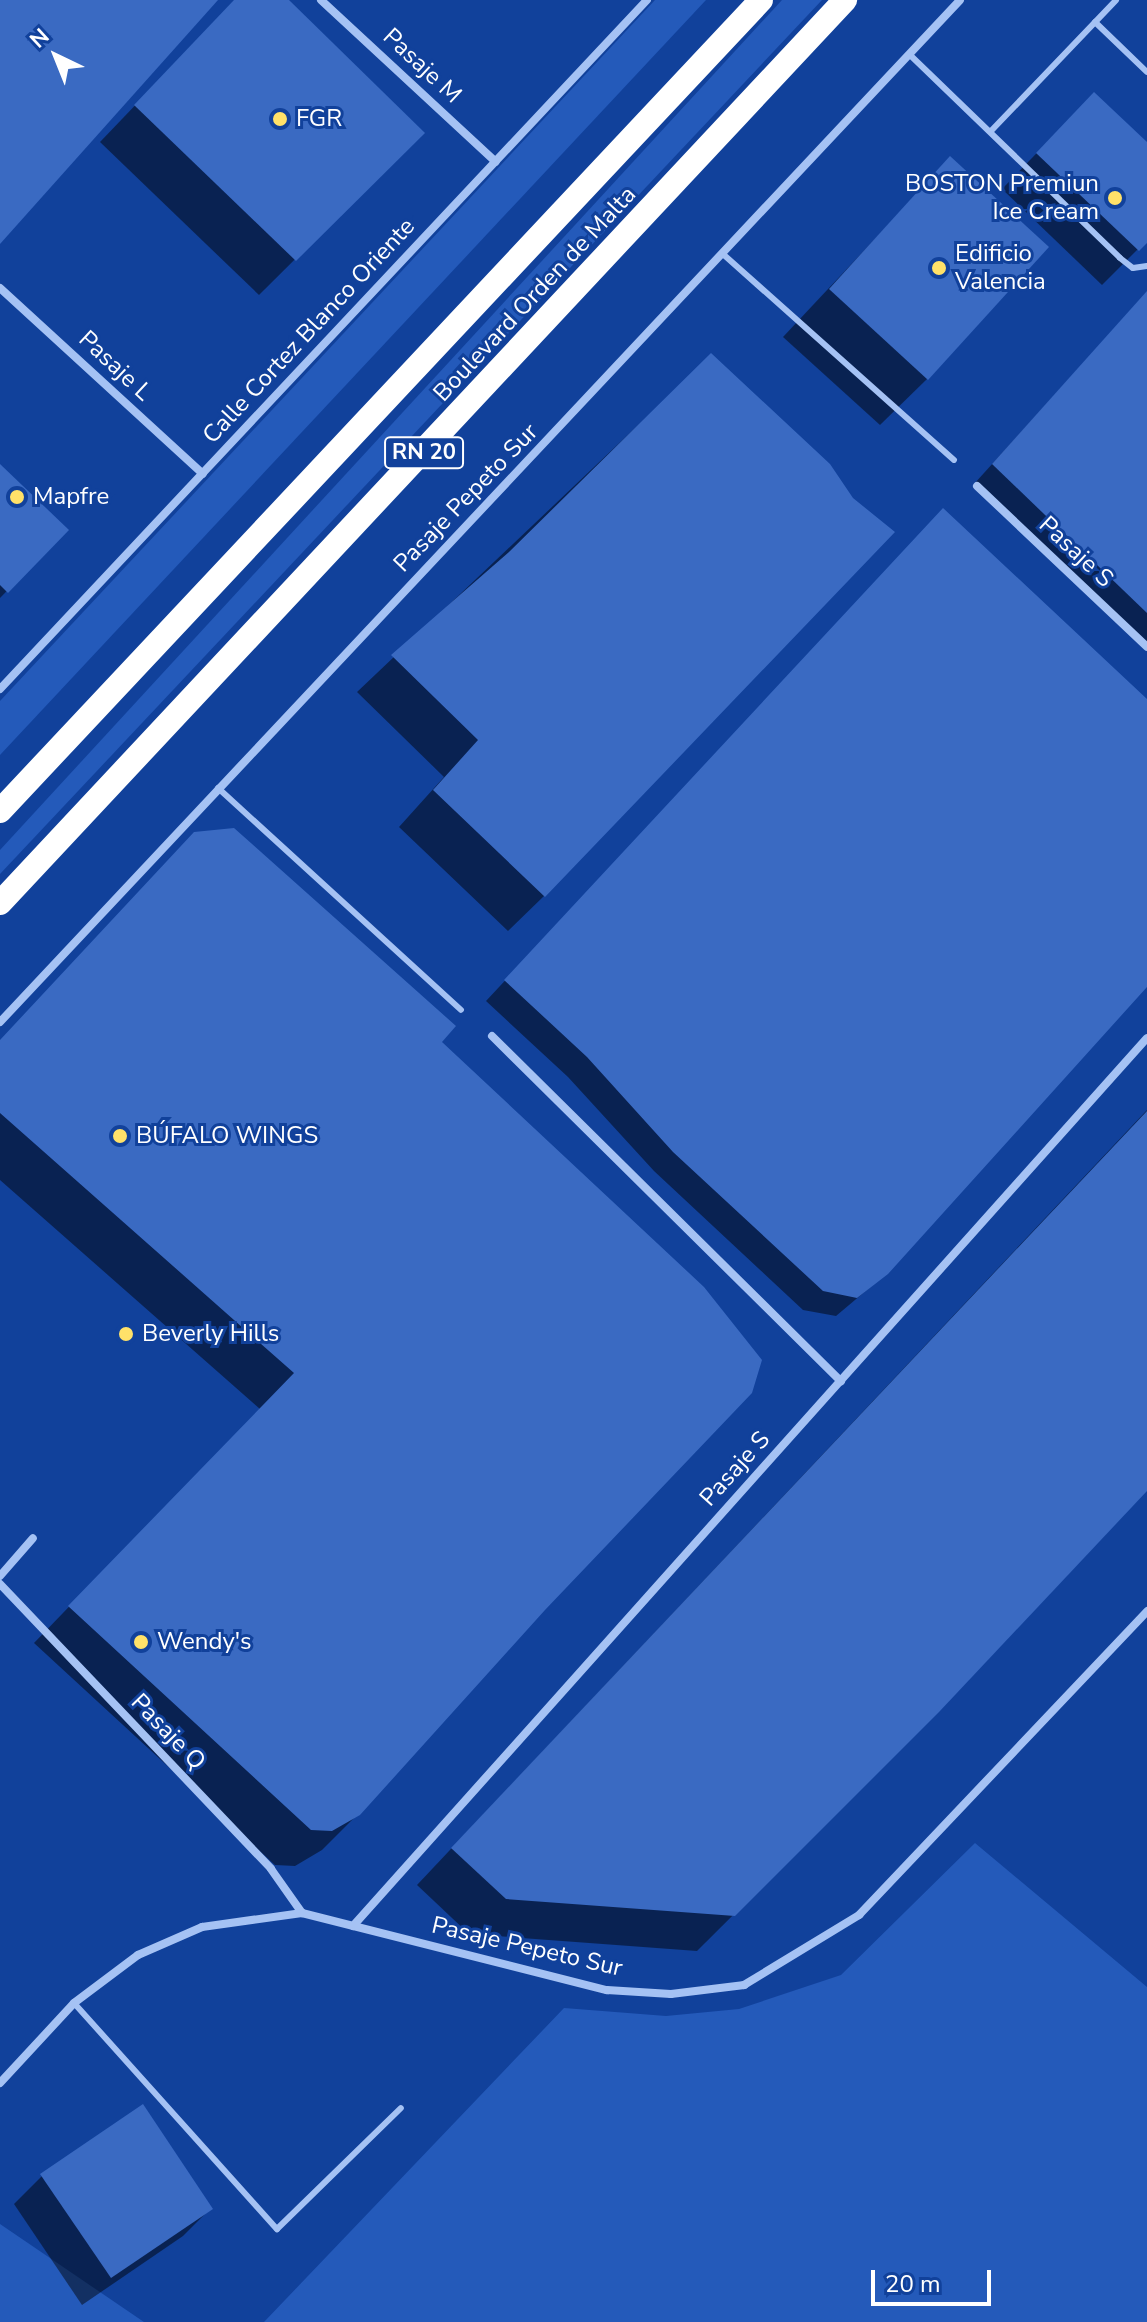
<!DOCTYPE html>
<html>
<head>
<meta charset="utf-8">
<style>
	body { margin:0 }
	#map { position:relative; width:1147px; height:2322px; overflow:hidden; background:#11419b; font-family:"Nunito Sans",sans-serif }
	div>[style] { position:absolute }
	.green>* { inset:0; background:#245aba }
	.shadow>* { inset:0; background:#0007 }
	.building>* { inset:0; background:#3a6ac2 }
	.lane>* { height:6px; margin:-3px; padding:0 3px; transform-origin:3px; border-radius:3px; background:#a5c2f4 }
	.street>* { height:8px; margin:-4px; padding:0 4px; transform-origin:4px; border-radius:4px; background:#a5c2f4 }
	.highway>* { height:24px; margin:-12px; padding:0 12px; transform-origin:12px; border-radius:12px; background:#fff }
	.dots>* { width:22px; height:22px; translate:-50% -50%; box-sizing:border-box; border:4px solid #11419b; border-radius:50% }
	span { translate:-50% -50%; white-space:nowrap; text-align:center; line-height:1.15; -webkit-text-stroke:6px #11419b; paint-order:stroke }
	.shield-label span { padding:2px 6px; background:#11419b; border:2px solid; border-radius:6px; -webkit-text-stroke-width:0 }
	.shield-label { font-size:22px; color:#fff; font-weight:700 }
	.street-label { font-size:24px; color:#fff }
	.poi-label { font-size:24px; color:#fff }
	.left { translate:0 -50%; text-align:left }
	.right { translate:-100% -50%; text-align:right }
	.north { position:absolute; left:16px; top:16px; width:80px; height:80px; -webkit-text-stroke:6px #11419b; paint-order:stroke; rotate:317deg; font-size:22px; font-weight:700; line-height:32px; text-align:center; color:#fff }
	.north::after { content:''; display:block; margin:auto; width:28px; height:36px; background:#fff; clip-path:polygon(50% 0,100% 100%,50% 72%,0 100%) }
	.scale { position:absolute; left:871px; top:2270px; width:120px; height:36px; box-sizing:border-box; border:4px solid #fff; border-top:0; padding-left:10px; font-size:24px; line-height:28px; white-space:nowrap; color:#fff; -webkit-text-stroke:6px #11419b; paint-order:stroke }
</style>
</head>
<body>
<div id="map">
	<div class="green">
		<div style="clip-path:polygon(655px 0,706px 0,0 755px,0 701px)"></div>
		<div style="clip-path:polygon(782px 0,822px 0,0 874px,0 850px)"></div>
		<div style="clip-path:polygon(975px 1843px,1147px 1987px,1147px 2322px,264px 2322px,564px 2008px,666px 2016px,739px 2009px,841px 1975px)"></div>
		<div style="clip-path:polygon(0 2224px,144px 2322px,0 2322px)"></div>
	</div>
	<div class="shadow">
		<div style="clip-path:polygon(236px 0,286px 0,422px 133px,259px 295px,100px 142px)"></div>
		<div style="clip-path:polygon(1059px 130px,1147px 145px,1147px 240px,1102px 285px,1002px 189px)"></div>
		<div style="clip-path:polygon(950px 159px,927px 379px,880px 425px,783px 337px)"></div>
		<div style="clip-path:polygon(1147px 293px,1147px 648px,974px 484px)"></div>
		<div style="clip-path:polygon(711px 356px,544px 896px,508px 931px,399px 827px,444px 777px,357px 692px)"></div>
		<div style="clip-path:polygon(0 466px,66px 530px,0 598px)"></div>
		<div style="clip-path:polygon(924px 530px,1147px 700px,1147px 984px,887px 1273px,836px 1316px,803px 1310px,654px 1171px,568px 1077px,486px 1001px)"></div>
		<div style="clip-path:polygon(0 1040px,439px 1042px,544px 1608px,358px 1814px,322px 1850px,295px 1866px,275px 1865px,34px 1643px,260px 1409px,0 1180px)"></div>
		<div style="clip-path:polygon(1147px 1110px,1147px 1490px,938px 1711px,697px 1951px,469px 1934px,417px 1885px)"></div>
		<div style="clip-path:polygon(42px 2176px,211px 2208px,183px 2236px,82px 2305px,14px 2204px)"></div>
	</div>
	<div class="building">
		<div style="clip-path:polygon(0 0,218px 0,0 244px)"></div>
		<div style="clip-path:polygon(234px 0,289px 0,425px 133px,296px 261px,134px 105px)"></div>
		<div style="clip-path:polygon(1094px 92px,1147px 142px,1147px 243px,1139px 251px,1036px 153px)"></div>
		<div style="clip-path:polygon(950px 156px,1049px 247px,928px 380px,829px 289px)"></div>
		<div style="clip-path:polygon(1147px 291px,1147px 613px,992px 464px)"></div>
		<div style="clip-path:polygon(711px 353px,830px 464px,853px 498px,895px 532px,545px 897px,433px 790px,478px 740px,391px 655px,509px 552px)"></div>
		<div style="clip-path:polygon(0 464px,69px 530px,8px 593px,0 585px)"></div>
		<div style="clip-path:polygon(943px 508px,1147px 699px,1147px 987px,888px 1274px,857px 1298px,823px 1291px,673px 1152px,587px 1057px,504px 980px)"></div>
		<div style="clip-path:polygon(234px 828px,456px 1026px,442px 1042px,704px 1287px,762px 1360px,752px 1393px,545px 1610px,360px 1815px,332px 1831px,311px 1830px,68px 1606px,294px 1373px,0 1113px,0 1040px,194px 832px)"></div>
		<div style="clip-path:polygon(1147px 1111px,1147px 1491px,939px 1712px,735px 1916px,506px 1899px,451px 1848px)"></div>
		<div style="clip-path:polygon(143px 2104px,213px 2209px,111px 2278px,40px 2174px)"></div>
	</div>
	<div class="lane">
		<div style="left:1095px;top:22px;width:72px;rotate:43.9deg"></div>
		<div style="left:909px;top:54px;width:293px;rotate:44deg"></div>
		<div style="left:1120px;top:258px;width:16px;rotate:38deg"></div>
		<div style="left:1133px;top:268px;width:14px;rotate:-8deg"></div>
		<div style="left:991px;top:131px;width:181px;rotate:-46.3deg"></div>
		<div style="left:724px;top:255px;width:308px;rotate:41.7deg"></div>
		<div style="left:218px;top:788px;width:329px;rotate:42.4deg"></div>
		<div style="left:74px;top:2003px;width:304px;rotate:48.1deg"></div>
		<div style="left:277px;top:2229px;width:173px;rotate:-44.3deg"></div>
	</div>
	<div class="street">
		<div style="left:321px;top:0;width:238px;rotate:42.8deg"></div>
		<div style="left:0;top:288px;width:275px;rotate:42.5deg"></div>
		<div style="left:977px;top:486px;width:234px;rotate:43.4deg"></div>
		<div style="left:0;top:689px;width:945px;rotate:-46.8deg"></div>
		<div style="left:0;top:1022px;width:1402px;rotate:-46.79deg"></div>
		<div style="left:492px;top:1036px;width:491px;rotate:44.7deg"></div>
		<div style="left:0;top:1576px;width:50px;rotate:-49deg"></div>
		<div style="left:0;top:1584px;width:393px;rotate:46.4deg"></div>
		<div style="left:271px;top:1869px;width:54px;rotate:54.8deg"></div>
		<div style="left:353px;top:1926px;width:1191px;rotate:-48.2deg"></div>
		<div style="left:0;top:2083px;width:109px;rotate:-47.2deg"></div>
		<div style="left:74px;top:2003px;width:80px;rotate:-36.9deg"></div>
		<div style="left:138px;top:1955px;width:70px;rotate:-23.6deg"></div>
		<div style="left:202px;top:1927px;width:101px;rotate:-8deg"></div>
		<div style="left:302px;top:1913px;width:315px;rotate:14.2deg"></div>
		<div style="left:607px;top:1990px;width:64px;rotate:3.6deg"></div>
		<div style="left:671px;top:1994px;width:74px;rotate:-7deg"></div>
		<div style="left:744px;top:1985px;width:135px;rotate:-31.3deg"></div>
		<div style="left:859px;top:1915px;width:419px;rotate:-46.5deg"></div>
	</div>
	<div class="highway">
		<div style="left:0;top:811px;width:1112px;rotate:-46.82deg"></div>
		<div style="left:0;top:903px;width:1237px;rotate:-46.9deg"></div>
	</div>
	<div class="dots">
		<div style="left:280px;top:119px;background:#ffe169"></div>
		<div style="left:1115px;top:198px;background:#ffe169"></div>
		<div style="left:939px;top:268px;background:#ffe169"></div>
		<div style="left:17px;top:497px;background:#ffe169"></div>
		<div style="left:120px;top:1136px;background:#ffe169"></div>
		<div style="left:126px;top:1334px;background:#ffe169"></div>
		<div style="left:141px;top:1642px;background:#ffe169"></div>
	</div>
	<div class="shield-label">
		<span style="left:424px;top:453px">RN 20</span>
	</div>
	<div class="street-label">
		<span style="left:422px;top:66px;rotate:43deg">Pasaje M</span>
		<span style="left:535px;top:294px;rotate:-47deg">Boulevard Orden de Malta</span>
		<span style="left:309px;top:331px;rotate:-47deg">Calle Cortez Blanco Oriente</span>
		<span style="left:115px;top:366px;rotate:43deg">Pasaje L</span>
		<span style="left:466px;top:498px;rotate:-46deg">Pasaje Pepeto Sur</span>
		<span style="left:1076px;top:552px;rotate:43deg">Pasaje S</span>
		<span style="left:735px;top:1469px;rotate:-48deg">Pasaje S</span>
		<span style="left:168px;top:1732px;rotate:46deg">Pasaje Q</span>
		<span style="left:527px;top:1947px;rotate:13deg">Pasaje Pepeto Sur</span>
	</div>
	<div class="poi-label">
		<span class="left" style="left:296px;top:119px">FGR</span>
		<span class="right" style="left:1099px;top:198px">BOSTON Premiun<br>Ice Cream</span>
		<span class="left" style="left:955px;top:268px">Edificio<br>Valencia</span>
		<span class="left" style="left:33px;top:497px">Mapfre</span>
		<span class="left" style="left:136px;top:1136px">BÚFALO WINGS</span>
		<span class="left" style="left:142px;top:1334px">Beverly Hills</span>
		<span class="left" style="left:157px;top:1642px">Wendy's</span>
	</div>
	<div class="north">N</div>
	<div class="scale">20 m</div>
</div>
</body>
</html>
